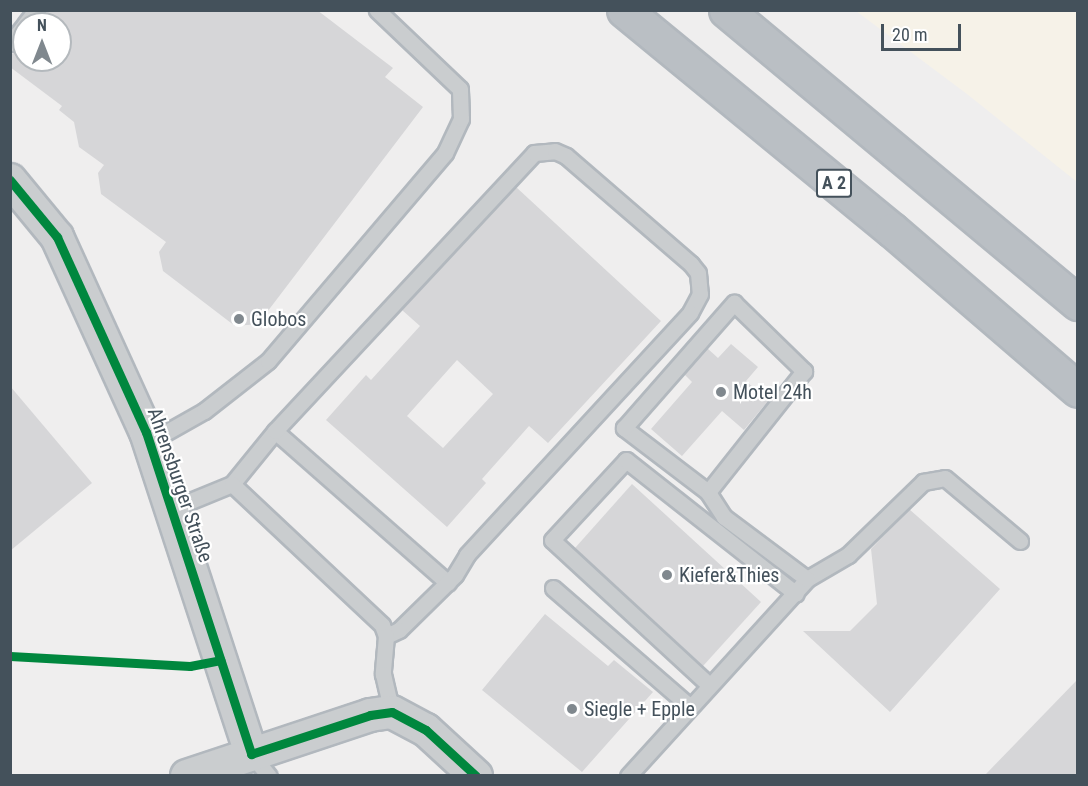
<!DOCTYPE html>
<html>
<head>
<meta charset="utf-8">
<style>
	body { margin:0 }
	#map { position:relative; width:1088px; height:786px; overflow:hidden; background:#efeeee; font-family:"Roboto Condensed",sans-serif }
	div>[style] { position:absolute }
	.commercial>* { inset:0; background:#f6f2e8 }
	.building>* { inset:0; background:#d6d6d8 }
	.roads { filter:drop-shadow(2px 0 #b2b8be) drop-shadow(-2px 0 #b2b8be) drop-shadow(0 2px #b2b8be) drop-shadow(0 -2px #b2b8be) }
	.lane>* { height:15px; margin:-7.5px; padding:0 7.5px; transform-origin:7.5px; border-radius:7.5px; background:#cacdcf }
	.street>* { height:32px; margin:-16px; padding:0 16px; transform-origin:16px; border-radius:16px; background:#cacdcf }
	.highway>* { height:33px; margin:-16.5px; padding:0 16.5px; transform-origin:16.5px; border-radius:16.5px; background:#babfc4 }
	.cycleway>* { height:9px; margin:-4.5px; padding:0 4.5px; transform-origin:4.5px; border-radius:4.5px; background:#00873e }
	.dots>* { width:16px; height:16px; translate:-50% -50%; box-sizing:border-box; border:3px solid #fff; border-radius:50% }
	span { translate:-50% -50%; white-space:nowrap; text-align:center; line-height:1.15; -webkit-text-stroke:4.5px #fff; paint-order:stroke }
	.shield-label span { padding:2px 4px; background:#fff; border:2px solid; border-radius:4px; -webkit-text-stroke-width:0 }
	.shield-label { font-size:18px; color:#44515b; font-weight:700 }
	.poi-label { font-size:20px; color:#44515b }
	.left { translate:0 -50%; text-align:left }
	.street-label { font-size:20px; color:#44515b }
	.frame { position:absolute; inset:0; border:12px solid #44515b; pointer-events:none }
	.north { position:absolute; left:12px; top:12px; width:60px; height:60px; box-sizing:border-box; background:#fff; border:2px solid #b4b9bd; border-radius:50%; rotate:0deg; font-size:16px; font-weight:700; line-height:24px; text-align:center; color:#44515b }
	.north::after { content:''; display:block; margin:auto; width:21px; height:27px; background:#80888e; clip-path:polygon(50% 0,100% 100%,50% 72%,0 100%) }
	.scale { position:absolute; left:881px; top:24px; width:80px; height:27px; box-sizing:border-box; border:3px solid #44515b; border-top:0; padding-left:8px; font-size:18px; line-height:21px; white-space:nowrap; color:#44515b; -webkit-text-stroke:4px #fff; paint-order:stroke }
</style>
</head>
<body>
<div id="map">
	<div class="commercial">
		<div style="clip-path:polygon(856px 11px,1077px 11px,1077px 182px,967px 94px)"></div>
	</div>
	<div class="building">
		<div style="clip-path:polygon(46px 10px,317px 10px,393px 68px,385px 77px,423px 107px,258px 324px,235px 326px,163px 271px,159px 252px,166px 242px,101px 194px,98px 173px,104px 165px,79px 147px,74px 122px,59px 110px,62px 106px,10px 67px,10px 56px,24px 41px,24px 60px,60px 60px,60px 24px,37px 24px)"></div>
		<div style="clip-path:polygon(evenodd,516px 187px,661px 321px,548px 443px,529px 426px,482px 479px,486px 483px,447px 527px,326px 420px,366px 375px,371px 380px,420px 326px,402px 310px,516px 187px,457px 360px,493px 394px,443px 448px,407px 416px,457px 360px)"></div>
		<div style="clip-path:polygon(731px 344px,758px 367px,746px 381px,768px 401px,744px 430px,722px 411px,682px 456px,651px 429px,692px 382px,684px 374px,707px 348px,718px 358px)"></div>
		<div style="clip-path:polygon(10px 386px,92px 483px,10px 551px)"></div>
		<div style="clip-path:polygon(632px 484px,761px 602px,703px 666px,575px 548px)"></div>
		<div style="clip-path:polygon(909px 509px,1000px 589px,890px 712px,803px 631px,850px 631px,877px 604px,871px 549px)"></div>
		<div style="clip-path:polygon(545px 614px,608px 666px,614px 660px,653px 692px,582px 772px,482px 690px)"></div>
		<div style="clip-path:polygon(1077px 680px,1077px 776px,984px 776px)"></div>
	</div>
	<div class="roads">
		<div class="lane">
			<div style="left:25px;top:24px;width:18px;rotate:-52deg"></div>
			<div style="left:10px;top:43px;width:22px;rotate:-51deg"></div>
			<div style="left:275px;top:431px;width:230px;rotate:41.3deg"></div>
			<div style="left:149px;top:442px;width:63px;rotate:-29.4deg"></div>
			<div style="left:204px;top:411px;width:81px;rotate:-38deg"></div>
			<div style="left:268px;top:361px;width:273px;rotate:-49.6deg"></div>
			<div style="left:445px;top:153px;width:38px;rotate:-65deg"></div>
			<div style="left:461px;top:119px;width:30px;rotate:-92deg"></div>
			<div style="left:460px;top:89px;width:115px;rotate:-136.4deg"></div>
			<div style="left:232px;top:484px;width:68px;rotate:-50.9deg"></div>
			<div style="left:275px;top:431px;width:380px;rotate:-47deg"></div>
			<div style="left:534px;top:153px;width:21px;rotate:-5deg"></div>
			<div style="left:555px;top:151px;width:12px;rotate:24deg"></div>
			<div style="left:566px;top:156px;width:165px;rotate:40.8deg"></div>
			<div style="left:691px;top:264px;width:11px;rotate:52deg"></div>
			<div style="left:698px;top:273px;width:21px;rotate:85deg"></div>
			<div style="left:700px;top:294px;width:21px;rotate:118deg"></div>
			<div style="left:690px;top:313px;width:329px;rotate:132.7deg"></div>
			<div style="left:467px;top:555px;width:23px;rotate:121deg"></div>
			<div style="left:455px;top:575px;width:78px;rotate:135.5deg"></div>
			<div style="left:399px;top:630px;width:14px;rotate:155deg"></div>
			<div style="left:171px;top:509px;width:66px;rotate:-22.3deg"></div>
			<div style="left:232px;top:484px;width:206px;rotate:43.2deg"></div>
			<div style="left:382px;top:625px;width:12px;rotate:70deg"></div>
			<div style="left:386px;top:636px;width:38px;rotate:95deg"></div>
			<div style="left:383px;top:674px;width:39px;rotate:77deg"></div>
			<div style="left:807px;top:579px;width:48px;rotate:-30.3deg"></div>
			<div style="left:848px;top:555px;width:105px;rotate:-44.2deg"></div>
			<div style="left:923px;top:482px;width:22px;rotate:-10deg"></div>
			<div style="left:945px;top:478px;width:98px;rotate:40deg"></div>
			<div style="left:553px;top:588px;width:180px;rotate:40.9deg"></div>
			<div style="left:708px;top:684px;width:212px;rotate:-137.3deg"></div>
			<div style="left:552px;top:540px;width:109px;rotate:-47.2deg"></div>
			<div style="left:626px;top:460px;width:216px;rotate:38.2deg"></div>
			<div style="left:251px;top:754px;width:28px;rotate:51deg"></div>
			<div style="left:628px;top:776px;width:266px;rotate:-47.7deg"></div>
			<div style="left:807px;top:579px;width:104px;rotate:-143.2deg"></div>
			<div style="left:724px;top:517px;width:30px;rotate:-123deg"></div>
			<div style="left:708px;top:492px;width:106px;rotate:-142.7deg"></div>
			<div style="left:624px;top:428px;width:167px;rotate:-48.7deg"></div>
			<div style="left:734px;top:303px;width:98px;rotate:44.2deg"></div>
			<div style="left:804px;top:371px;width:154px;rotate:128.4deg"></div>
		</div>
		<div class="street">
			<div style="left:10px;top:180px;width:74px;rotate:50.5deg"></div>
			<div style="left:57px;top:237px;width:214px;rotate:65.5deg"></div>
			<div style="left:146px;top:432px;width:339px;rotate:71.9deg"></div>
			<div style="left:187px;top:776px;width:193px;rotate:-18.4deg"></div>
			<div style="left:370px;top:715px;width:22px;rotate:-8deg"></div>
			<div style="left:392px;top:712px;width:38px;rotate:28deg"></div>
			<div style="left:426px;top:730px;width:68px;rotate:42.6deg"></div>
		</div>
		<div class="highway">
			<div style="left:624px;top:10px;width:347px;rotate:39.4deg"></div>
			<div style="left:892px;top:230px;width:245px;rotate:40.7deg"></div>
			<div style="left:726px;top:10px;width:458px;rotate:39.8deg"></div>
		</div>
	</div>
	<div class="cycleway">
		<div style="left:10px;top:180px;width:74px;rotate:50.5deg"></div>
		<div style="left:57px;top:237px;width:214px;rotate:65.5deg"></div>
		<div style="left:146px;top:432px;width:339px;rotate:71.9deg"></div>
		<div style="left:10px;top:656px;width:180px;rotate:3.2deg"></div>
		<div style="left:190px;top:666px;width:31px;rotate:-11deg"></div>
		<div style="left:251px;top:754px;width:125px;rotate:-18.1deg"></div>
		<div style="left:370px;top:715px;width:22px;rotate:-8deg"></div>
		<div style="left:392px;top:712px;width:38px;rotate:28deg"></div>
		<div style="left:426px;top:730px;width:68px;rotate:42.6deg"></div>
	</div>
	<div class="dots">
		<div style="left:239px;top:319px;background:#80888e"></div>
		<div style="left:721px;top:392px;background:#80888e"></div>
		<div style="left:667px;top:575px;background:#80888e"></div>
		<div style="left:572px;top:709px;background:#80888e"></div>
	</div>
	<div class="shield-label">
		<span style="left:834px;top:183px">A 2</span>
	</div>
	<div class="poi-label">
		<span class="left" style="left:251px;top:319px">Globos</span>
		<span class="left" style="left:733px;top:392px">Motel 24h</span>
		<span class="left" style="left:679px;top:575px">Kiefer&amp;Thies</span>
		<span class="left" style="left:584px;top:709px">Siegle + Epple</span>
	</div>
	<div class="street-label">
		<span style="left:180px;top:485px;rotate:71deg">Ahrensburger Straße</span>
	</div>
	<div class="frame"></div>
	<div class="north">N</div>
	<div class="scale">20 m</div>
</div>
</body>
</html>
